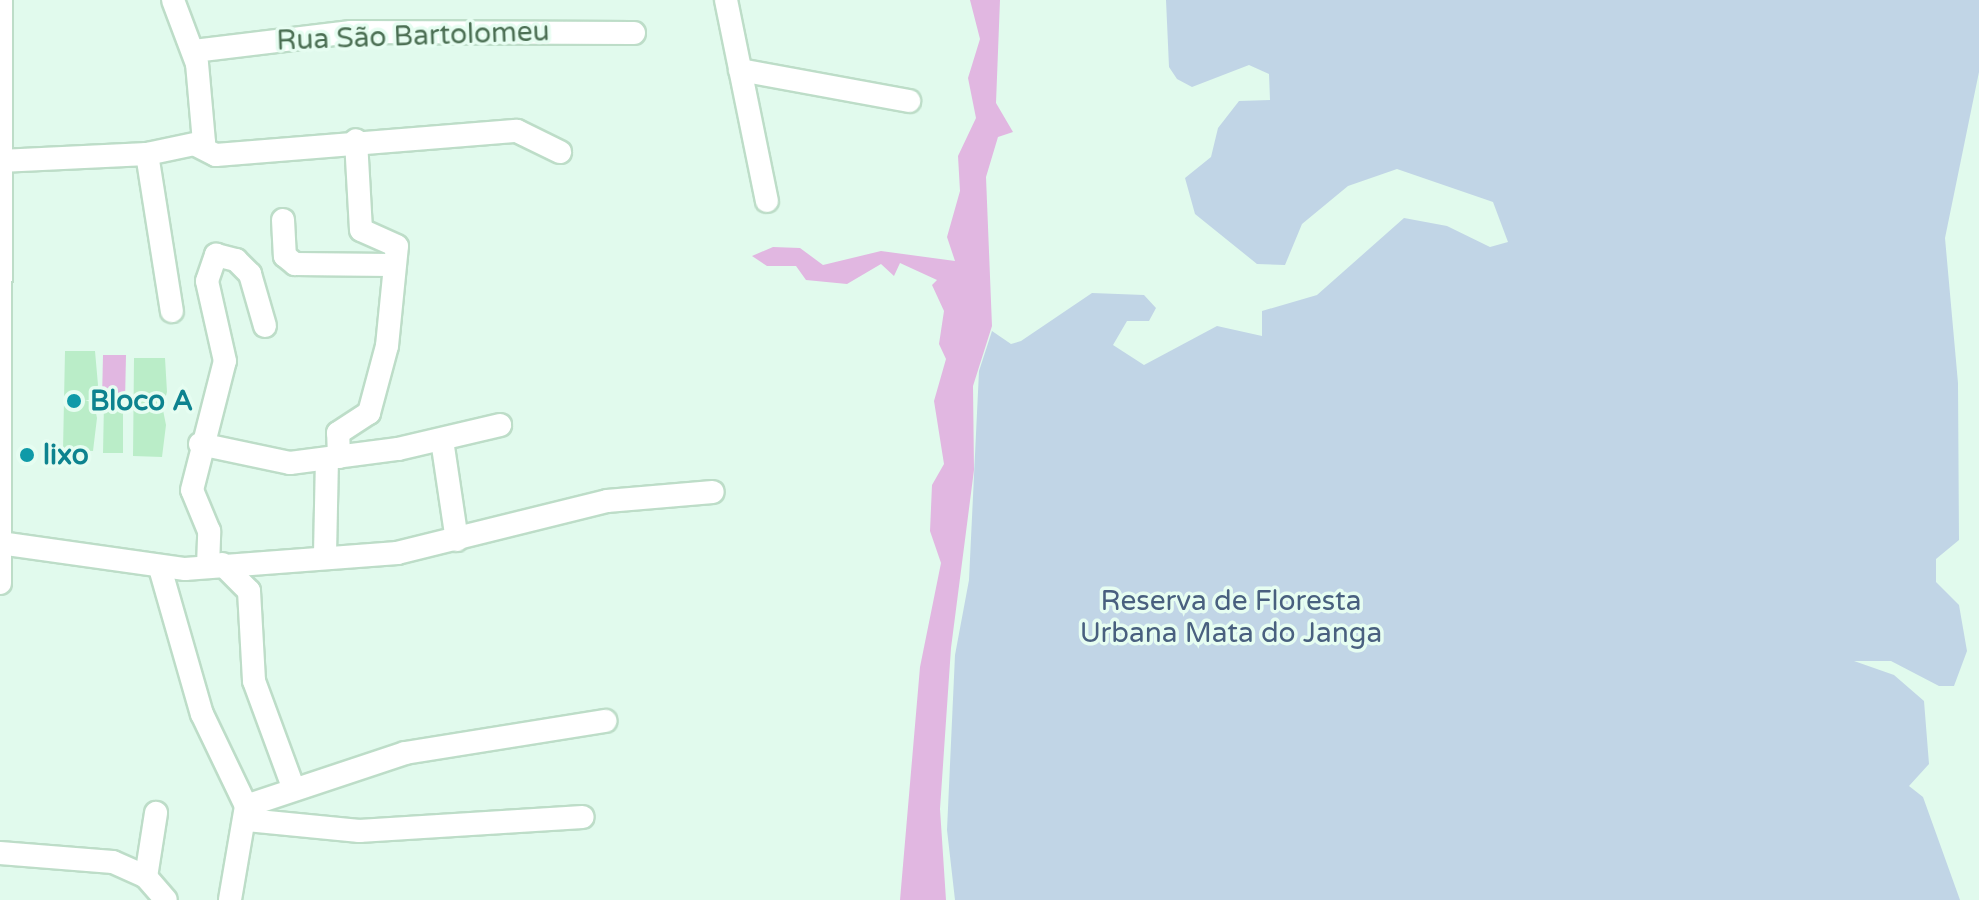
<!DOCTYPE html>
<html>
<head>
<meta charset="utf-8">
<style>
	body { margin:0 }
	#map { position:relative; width:1979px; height:900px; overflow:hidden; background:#e1faed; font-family:"Varela Round",sans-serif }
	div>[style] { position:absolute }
	.green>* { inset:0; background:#c1d5e6 }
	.water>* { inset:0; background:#e1b7e1 }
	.building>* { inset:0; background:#baedc8 }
	.roads { filter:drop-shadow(2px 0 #bdddc8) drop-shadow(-2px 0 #bdddc8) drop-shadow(0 2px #bdddc8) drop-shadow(0 -2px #bdddc8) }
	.minor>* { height:22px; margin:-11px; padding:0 11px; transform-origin:11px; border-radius:11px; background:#fff }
	.dots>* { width:22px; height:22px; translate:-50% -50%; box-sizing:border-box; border:4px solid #e6fdf1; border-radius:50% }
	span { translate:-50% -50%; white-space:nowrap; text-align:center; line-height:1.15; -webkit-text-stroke:7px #e6fdf1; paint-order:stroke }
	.street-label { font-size:28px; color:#4a6e52 }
	.culture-label { font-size:28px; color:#0d838f; font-weight:700 }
	.left { translate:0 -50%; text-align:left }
	.park-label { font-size:28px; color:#49607f }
</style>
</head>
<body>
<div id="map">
	<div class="green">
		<div style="clip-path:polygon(1166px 0,1979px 0,1979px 72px,1945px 238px,1958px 383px,1959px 540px,1936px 559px,1936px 582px,1959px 605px,1967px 651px,1954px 686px,1939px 686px,1891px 661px,1854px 661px,1894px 675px,1924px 701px,1929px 764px,1909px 786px,1923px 797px,1960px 900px,955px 900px,947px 830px,955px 655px,969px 580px,979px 371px,992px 331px,1011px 344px,1021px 341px,1092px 293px,1144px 295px,1156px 308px,1149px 321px,1127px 321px,1113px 345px,1144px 365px,1217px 326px,1262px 336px,1262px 311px,1317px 295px,1404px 218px,1447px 226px,1490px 247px,1508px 242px,1493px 202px,1397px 169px,1348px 186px,1302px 224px,1285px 265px,1257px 264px,1195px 214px,1185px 178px,1211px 157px,1218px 128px,1239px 101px,1270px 100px,1269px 74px,1249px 65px,1192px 87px,1177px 79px,1169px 67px)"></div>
	</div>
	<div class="water">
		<div style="clip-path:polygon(970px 0,1000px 0,996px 103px,1013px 132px,998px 137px,986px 177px,992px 326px,973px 386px,974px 470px,951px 648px,940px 809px,946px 900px,900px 900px,920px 667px,941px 563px,930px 531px,932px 485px,944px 464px,934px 401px,946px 359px,939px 344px,944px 311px,932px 285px,937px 280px,900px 263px,894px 276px,881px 264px,847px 284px,806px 280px,796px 266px,767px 266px,752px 256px,773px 247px,800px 248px,823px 265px,881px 251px,955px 261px,947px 237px,960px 191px,958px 156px,976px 118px,968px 78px,980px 39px)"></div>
		<div style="clip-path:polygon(103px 355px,126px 355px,125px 401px,102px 400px)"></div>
	</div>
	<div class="building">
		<div style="clip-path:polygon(65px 351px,95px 351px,98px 385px,94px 400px,85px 400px,94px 403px,97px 418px,93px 451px,63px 450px)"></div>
		<div style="clip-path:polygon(134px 358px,165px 358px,167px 392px,163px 406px,154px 406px,163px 410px,166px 425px,162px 457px,133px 456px)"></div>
		<div style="clip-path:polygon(104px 403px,123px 404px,123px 453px,103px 453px)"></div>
	</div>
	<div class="roads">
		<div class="minor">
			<div style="left:726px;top:0;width:205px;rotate:78.5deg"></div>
			<div style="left:194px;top:51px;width:158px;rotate:-6.9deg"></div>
			<div style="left:351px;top:32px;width:283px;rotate:0.2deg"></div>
			<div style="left:740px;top:70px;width:172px;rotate:10.4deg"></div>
			<div style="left:196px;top:145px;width:22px;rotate:27deg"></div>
			<div style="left:216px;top:155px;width:302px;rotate:-4.6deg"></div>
			<div style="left:517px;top:131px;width:48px;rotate:26deg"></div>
			<div style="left:147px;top:154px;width:159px;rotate:81deg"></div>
			<div style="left:0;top:161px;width:147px;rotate:-2.7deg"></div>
			<div style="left:147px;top:154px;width:58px;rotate:-11.9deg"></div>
			<div style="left:204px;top:142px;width:78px;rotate:-95.1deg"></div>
			<div style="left:197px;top:64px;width:68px;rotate:-110.6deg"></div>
			<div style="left:283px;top:220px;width:36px;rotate:87deg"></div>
			<div style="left:285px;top:256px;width:13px;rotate:39deg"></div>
			<div style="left:295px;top:264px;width:96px;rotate:0.6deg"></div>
			<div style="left:442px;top:440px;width:101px;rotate:81.5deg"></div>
			<div style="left:200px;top:444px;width:92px;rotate:11.9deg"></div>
			<div style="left:290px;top:463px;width:109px;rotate:-7.4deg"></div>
			<div style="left:398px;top:449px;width:105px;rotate:-13.2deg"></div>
			<div style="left:339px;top:457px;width:24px;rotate:-92deg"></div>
			<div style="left:338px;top:433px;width:37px;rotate:-33deg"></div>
			<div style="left:369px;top:413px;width:69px;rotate:-75deg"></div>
			<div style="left:387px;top:346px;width:100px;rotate:-84.3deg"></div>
			<div style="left:397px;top:246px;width:39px;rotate:-156deg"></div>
			<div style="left:361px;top:230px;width:90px;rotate:-93.2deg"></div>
			<div style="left:0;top:543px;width:187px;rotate:8deg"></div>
			<div style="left:185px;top:569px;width:213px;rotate:-4.3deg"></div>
			<div style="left:397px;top:553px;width:216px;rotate:-13.9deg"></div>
			<div style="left:607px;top:501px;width:106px;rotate:-4.9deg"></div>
			<div style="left:325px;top:554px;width:95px;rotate:-88.8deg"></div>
			<div style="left:222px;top:564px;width:38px;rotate:45deg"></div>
			<div style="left:249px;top:591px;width:90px;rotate:86.8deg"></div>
			<div style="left:254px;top:681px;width:113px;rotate:69.8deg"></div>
			<div style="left:208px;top:567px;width:36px;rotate:-88deg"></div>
			<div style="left:209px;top:531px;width:44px;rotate:-112.5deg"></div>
			<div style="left:192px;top:490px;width:133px;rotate:-75.7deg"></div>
			<div style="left:225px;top:361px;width:82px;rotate:-102.7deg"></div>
			<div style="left:207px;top:281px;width:28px;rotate:-71deg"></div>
			<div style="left:216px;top:255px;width:21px;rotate:14deg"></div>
			<div style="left:236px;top:260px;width:20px;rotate:45deg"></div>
			<div style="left:250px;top:274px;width:54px;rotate:73.9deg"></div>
			<div style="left:160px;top:568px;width:152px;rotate:74deg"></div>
			<div style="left:202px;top:714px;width:102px;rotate:64.4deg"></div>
			<div style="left:246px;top:806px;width:95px;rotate:99.7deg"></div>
			<div style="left:0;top:583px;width:583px;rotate:-89.9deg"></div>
			<div style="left:246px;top:806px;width:168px;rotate:-18.4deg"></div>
			<div style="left:405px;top:753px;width:203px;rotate:-9.1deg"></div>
			<div style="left:247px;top:820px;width:113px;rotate:5.6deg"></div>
			<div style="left:359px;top:831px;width:224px;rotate:-3.6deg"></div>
			<div style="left:0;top:853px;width:113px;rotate:4.6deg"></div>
			<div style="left:113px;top:862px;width:36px;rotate:24deg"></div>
			<div style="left:146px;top:877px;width:30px;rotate:49deg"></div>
			<div style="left:146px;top:877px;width:65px;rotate:-81.1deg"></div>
		</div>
	</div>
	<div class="dots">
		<div style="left:74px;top:401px;background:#0f9aa8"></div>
		<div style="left:27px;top:455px;background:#0f9aa8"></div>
	</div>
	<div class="street-label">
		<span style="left:413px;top:36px;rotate:-2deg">Rua São Bartolomeu</span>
	</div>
	<div class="culture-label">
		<span class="left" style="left:90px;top:401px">Bloco A</span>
		<span class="left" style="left:43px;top:455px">lixo</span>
	</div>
	<div class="park-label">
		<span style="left:1231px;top:617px">Reserva de Floresta<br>Urbana Mata do Janga</span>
	</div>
</div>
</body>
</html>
